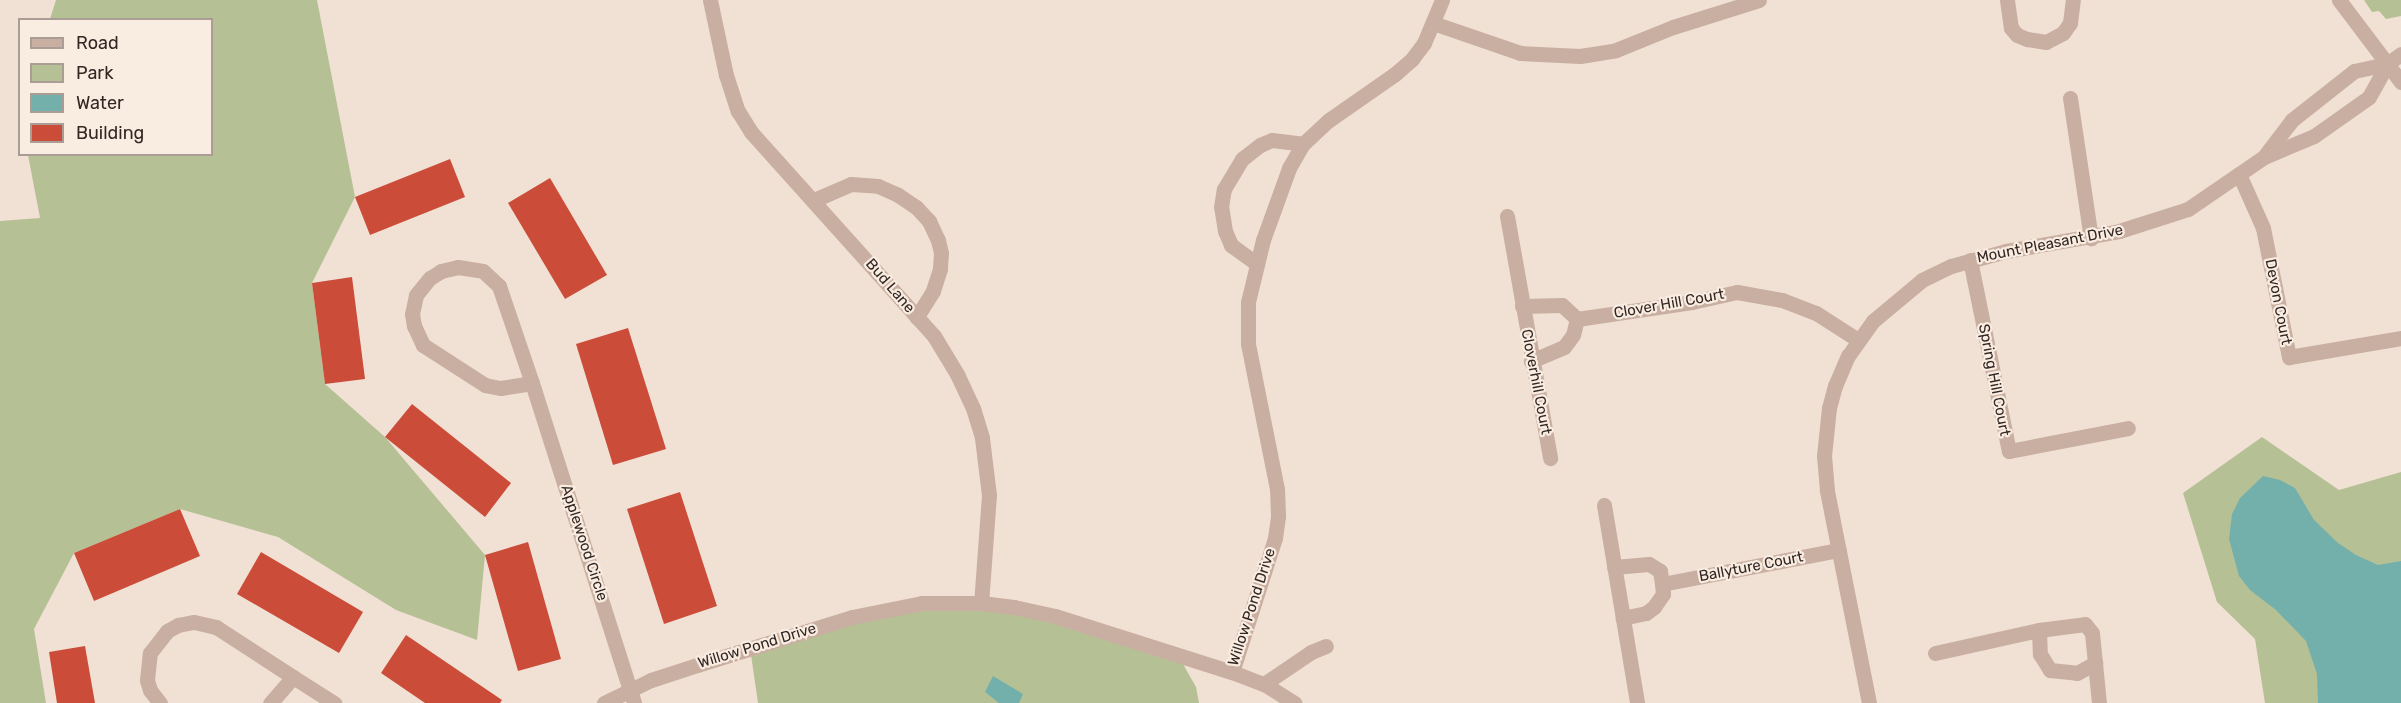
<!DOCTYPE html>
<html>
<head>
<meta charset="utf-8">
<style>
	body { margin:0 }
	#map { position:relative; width:2401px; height:703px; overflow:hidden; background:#f1e1d5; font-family:Rubik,sans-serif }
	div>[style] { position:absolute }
	.green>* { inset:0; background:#b6c095 }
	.water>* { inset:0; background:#73afab }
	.building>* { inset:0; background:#cb4d39 }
	.minor>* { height:15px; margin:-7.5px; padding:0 7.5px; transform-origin:7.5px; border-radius:7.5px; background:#c9afa1 }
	span { translate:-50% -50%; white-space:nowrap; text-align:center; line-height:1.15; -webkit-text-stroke:4.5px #f9ece1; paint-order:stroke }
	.street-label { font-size:15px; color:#332724 }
	.legend { position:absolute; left:18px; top:18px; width:195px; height:138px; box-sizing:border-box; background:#f9ece1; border:2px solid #aa9d95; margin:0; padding:8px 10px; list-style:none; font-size:18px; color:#332724 }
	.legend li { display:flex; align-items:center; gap:12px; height:30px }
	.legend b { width:30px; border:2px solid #aa9d95 }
</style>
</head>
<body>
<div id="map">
	<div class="green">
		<div style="clip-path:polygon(56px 0,317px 0,355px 197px,312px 283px,325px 384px,385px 437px,485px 555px,477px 640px,396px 610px,278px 537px,180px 509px,74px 553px,34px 629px,46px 703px,0 703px,0 221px,40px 218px,28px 155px,212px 154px,212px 20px,50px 19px)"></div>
		<div style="clip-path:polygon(2364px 0,2401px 0,2401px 16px,2386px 19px,2379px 11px,2372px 12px)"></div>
		<div style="clip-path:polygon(2262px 437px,2339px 490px,2401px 472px,2401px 703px,2265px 703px,2255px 639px,2217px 602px,2183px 493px)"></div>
		<div style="clip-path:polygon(981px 603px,1179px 657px,1196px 687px,1199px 703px,758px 703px,750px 648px,852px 617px)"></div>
	</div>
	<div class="water">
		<div style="clip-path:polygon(2263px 476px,2280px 480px,2295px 488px,2314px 520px,2338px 543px,2356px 555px,2378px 565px,2401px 561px,2401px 703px,2318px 703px,2317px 674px,2306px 641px,2276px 610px,2250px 590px,2239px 576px,2229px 539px,2232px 514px,2240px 498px)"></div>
		<div style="clip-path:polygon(993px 676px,1023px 694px,1019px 703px,999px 703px,985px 692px)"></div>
	</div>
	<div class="building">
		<div style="clip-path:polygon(450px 159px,465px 197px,370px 235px,355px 197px)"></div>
		<div style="clip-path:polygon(550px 178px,607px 275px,565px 299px,508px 203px)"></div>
		<div style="clip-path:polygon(352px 277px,365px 379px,325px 384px,312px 283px)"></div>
		<div style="clip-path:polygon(628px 328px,666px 449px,613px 465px,576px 344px)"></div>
		<div style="clip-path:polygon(412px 404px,511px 483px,485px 517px,385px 437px)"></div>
		<div style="clip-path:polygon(680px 492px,717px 606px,664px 624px,627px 509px)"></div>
		<div style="clip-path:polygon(180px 509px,200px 556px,94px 601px,74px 553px)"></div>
		<div style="clip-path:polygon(528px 542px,561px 659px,518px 671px,485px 555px)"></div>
		<div style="clip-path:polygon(261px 552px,363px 612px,339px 653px,237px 594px)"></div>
		<div style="clip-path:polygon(406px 635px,502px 700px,500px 703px,425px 703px,381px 673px)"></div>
		<div style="clip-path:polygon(85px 646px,95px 703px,57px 703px,49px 652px)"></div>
	</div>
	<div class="minor">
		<div style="left:710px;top:0;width:77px;rotate:78deg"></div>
		<div style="left:726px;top:75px;width:38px;rotate:72deg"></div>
		<div style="left:738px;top:111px;width:25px;rotate:58deg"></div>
		<div style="left:751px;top:132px;width:274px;rotate:48.1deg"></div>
		<div style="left:934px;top:336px;width:44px;rotate:58.8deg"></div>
		<div style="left:957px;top:374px;width:38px;rotate:65deg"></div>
		<div style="left:973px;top:408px;width:31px;rotate:73deg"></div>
		<div style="left:982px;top:438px;width:57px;rotate:83deg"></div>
		<div style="left:989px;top:495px;width:108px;rotate:94.2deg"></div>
		<div style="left:2007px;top:0;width:28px;rotate:82deg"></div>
		<div style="left:2011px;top:28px;width:9px;rotate:49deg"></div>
		<div style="left:2017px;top:35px;width:11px;rotate:22deg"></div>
		<div style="left:2027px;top:39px;width:19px;rotate:9deg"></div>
		<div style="left:2046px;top:42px;width:19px;rotate:-28deg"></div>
		<div style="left:2063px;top:33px;width:12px;rotate:-55deg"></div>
		<div style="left:2070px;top:23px;width:23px;rotate:-83deg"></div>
		<div style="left:2339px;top:0;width:103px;rotate:52.9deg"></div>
		<div style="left:1433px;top:23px;width:92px;rotate:19deg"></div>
		<div style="left:1520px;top:53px;width:60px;rotate:2.9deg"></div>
		<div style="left:1580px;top:56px;width:36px;rotate:-9deg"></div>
		<div style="left:1616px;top:50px;width:61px;rotate:-22deg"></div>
		<div style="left:1673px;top:27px;width:90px;rotate:-17.4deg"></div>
		<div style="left:2070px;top:98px;width:142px;rotate:81.5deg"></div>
		<div style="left:2266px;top:154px;width:43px;rotate:-52.6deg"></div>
		<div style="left:2292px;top:120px;width:79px;rotate:-38.3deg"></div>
		<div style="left:2354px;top:71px;width:34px;rotate:-12deg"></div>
		<div style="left:2387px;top:64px;width:17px;rotate:-36deg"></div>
		<div style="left:2239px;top:174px;width:59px;rotate:66deg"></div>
		<div style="left:2263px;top:228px;width:132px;rotate:78.6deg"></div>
		<div style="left:2289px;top:357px;width:114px;rotate:-9.6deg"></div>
		<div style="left:814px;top:200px;width:40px;rotate:-23.4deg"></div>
		<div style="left:851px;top:184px;width:27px;rotate:4deg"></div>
		<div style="left:878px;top:186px;width:22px;rotate:24deg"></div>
		<div style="left:898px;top:195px;width:22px;rotate:34deg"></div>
		<div style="left:916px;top:207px;width:19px;rotate:47deg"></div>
		<div style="left:929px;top:221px;width:21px;rotate:65deg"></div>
		<div style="left:938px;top:240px;width:13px;rotate:77deg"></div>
		<div style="left:941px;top:253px;width:16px;rotate:94deg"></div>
		<div style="left:940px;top:269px;width:23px;rotate:108deg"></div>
		<div style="left:933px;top:291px;width:31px;rotate:122deg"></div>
		<div style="left:1507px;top:216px;width:246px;rotate:79.9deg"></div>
		<div style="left:1970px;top:260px;width:195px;rotate:78.5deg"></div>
		<div style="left:2009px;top:451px;width:121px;rotate:-10.9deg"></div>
		<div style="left:1257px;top:264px;width:32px;rotate:-144deg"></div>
		<div style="left:1231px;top:245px;width:15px;rotate:-113deg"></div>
		<div style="left:1225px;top:231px;width:24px;rotate:-99deg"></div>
		<div style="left:1221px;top:207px;width:18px;rotate:-81deg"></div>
		<div style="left:1224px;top:189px;width:35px;rotate:-59deg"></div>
		<div style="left:1242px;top:159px;width:23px;rotate:-38deg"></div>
		<div style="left:1260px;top:145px;width:13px;rotate:-23deg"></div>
		<div style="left:1272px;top:140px;width:31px;rotate:7deg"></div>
		<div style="left:458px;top:267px;width:25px;rotate:9deg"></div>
		<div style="left:483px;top:271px;width:22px;rotate:43deg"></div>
		<div style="left:499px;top:286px;width:102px;rotate:71.2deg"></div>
		<div style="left:532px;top:383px;width:32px;rotate:171deg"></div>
		<div style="left:500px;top:388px;width:15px;rotate:-169deg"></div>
		<div style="left:485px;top:385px;width:74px;rotate:-147.2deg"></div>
		<div style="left:423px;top:345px;width:21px;rotate:-115deg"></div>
		<div style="left:414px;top:326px;width:12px;rotate:-99deg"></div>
		<div style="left:412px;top:314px;width:19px;rotate:-78deg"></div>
		<div style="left:416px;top:295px;width:22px;rotate:-51deg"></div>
		<div style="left:430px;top:278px;width:13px;rotate:-32deg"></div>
		<div style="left:441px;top:271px;width:17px;rotate:-13deg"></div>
		<div style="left:1522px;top:306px;width:40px;rotate:-1.4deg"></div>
		<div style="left:1562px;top:305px;width:21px;rotate:43deg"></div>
		<div style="left:1577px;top:319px;width:16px;rotate:104deg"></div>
		<div style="left:1573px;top:335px;width:15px;rotate:127deg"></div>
		<div style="left:1564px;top:347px;width:36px;rotate:157deg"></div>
		<div style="left:1577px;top:319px;width:116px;rotate:-8.4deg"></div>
		<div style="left:1692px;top:302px;width:46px;rotate:-12.5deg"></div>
		<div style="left:1737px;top:292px;width:46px;rotate:10.1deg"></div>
		<div style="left:1782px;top:300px;width:36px;rotate:21deg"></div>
		<div style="left:1816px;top:313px;width:50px;rotate:32.7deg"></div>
		<div style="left:532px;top:383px;width:336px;rotate:72.3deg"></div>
		<div style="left:1604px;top:505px;width:201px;rotate:80.5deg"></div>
		<div style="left:1614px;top:567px;width:35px;rotate:-5deg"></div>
		<div style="left:1649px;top:564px;width:13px;rotate:32deg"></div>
		<div style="left:1660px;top:571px;width:13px;rotate:81deg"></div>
		<div style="left:1662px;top:584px;width:10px;rotate:84deg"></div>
		<div style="left:1663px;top:594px;width:16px;rotate:125deg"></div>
		<div style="left:1654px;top:607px;width:10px;rotate:143deg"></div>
		<div style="left:1646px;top:613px;width:24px;rotate:168deg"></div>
		<div style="left:1662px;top:584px;width:180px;rotate:-10.9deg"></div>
		<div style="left:2039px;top:630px;width:24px;rotate:88deg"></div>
		<div style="left:2040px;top:654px;width:19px;rotate:58deg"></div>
		<div style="left:2050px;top:670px;width:27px;rotate:6deg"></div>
		<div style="left:2077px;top:673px;width:21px;rotate:-29deg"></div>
		<div style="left:1935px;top:653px;width:107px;rotate:-12.5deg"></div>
		<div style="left:2039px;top:630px;width:46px;rotate:-7.4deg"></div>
		<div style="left:2085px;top:624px;width:11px;rotate:52deg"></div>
		<div style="left:2092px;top:633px;width:70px;rotate:84.3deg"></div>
		<div style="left:1232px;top:672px;width:141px;rotate:-72.2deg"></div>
		<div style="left:1275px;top:538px;width:22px;rotate:-82deg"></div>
		<div style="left:1278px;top:516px;width:27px;rotate:-92deg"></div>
		<div style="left:1277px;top:489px;width:148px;rotate:-101.3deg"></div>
		<div style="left:1248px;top:344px;width:42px;rotate:-90deg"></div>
		<div style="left:1248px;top:302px;width:64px;rotate:-76.4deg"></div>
		<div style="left:1263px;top:240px;width:77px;rotate:-70.1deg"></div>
		<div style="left:1289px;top:168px;width:28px;rotate:-60deg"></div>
		<div style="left:1303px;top:144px;width:35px;rotate:-43deg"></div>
		<div style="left:1329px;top:120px;width:80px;rotate:-34.9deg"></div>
		<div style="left:1395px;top:74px;width:23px;rotate:-41deg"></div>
		<div style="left:1412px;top:59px;width:20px;rotate:-53deg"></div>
		<div style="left:1424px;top:43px;width:47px;rotate:-67.3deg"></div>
		<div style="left:293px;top:677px;width:49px;rotate:32.4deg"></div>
		<div style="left:1264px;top:684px;width:57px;rotate:-34.2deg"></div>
		<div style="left:1311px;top:652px;width:16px;rotate:-22deg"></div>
		<div style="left:160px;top:703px;width:16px;rotate:-128deg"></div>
		<div style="left:150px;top:690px;width:10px;rotate:-107deg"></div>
		<div style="left:147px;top:680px;width:27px;rotate:-84deg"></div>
		<div style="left:150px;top:653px;width:28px;rotate:-52deg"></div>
		<div style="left:167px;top:631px;width:13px;rotate:-29deg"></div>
		<div style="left:178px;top:625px;width:16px;rotate:-11deg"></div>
		<div style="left:194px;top:622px;width:23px;rotate:13deg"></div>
		<div style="left:216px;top:627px;width:92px;rotate:33deg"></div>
		<div style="left:293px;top:677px;width:35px;rotate:131deg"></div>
		<div style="left:604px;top:703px;width:52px;rotate:-26.1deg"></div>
		<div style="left:651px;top:680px;width:48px;rotate:-18.1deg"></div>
		<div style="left:697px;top:665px;width:162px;rotate:-17.2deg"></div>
		<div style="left:852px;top:617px;width:71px;rotate:-11.3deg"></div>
		<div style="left:922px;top:603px;width:59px"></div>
		<div style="left:981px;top:603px;width:33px;rotate:7deg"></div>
		<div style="left:1014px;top:607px;width:42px;rotate:12.4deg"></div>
		<div style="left:1055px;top:616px;width:186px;rotate:17.6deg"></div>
		<div style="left:1232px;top:672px;width:34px;rotate:21deg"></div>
		<div style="left:1264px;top:684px;width:36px;rotate:32deg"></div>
		<div style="left:1869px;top:703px;width:217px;rotate:-101.2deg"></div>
		<div style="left:1827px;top:490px;width:34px;rotate:-95deg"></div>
		<div style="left:1824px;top:456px;width:48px;rotate:-84.1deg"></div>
		<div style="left:1829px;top:408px;width:23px;rotate:-75deg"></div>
		<div style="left:1835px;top:386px;width:33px;rotate:-67deg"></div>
		<div style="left:1848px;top:356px;width:43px;rotate:-54.5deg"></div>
		<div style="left:1873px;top:321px;width:64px;rotate:-39.9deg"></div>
		<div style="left:1922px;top:280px;width:32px;rotate:-26deg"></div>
		<div style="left:1951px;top:266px;width:57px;rotate:-15.3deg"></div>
		<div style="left:2006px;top:251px;width:115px;rotate:-10deg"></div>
		<div style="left:2119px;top:231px;width:72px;rotate:-17.7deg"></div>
		<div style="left:2188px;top:209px;width:92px;rotate:-34.4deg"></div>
		<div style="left:2264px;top:157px;width:54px;rotate:-22.8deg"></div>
		<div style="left:2314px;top:136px;width:67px;rotate:-35.3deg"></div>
		<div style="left:2369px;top:97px;width:38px;rotate:-61deg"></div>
	</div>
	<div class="street-label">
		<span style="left:2050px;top:244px;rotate:-11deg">Mount Pleasant Drive</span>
		<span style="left:890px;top:286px;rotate:49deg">Bud Lane</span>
		<span style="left:2278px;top:302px;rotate:79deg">Devon Court</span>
		<span style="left:1669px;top:304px;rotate:-10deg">Clover Hill Court</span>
		<span style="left:1994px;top:380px;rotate:79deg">Spring Hill Court</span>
		<span style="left:1536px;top:382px;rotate:79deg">Cloverhill Court</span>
		<span style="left:584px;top:543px;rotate:72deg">Applewood Circle</span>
		<span style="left:1751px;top:567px;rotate:-11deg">Ballyture Court</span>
		<span style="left:1252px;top:607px;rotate:-72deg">Willow Pond Drive</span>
		<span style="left:757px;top:646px;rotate:-17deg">Willow Pond Drive</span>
	</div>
	<ul class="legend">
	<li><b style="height:8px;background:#c9afa1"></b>Road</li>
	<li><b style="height:16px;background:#b6c095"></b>Park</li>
	<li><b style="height:16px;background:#73afab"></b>Water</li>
	<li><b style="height:16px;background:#cb4d39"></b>Building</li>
	</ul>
</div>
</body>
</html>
